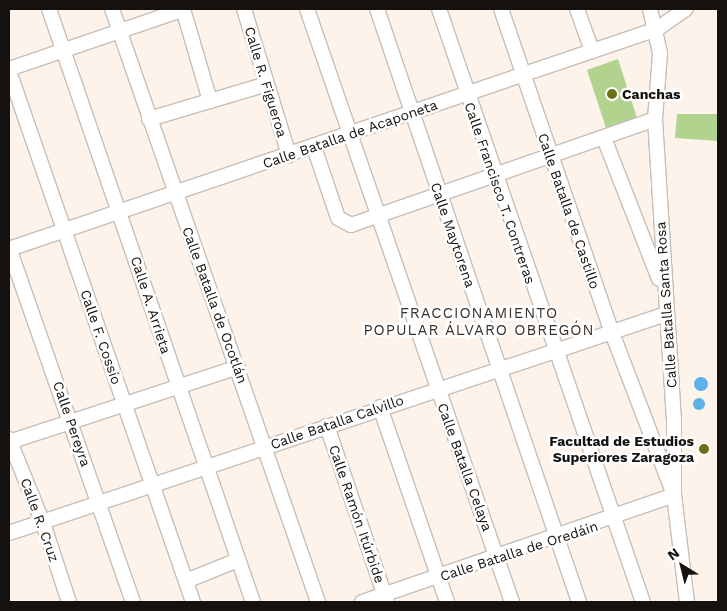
<!DOCTYPE html>
<html>
<head>
<meta charset="utf-8">
<style>
	body { margin:0 }
	#map { position:relative; width:727px; height:611px; overflow:hidden; background:#fdf3eb; font-family:"Work Sans",sans-serif }
	div>[style] { position:absolute }
	.green>* { inset:0; background:#b1d38d }
	.water>* { inset:0; background:#5cb1e9 }
	.round { border-radius:50% }
	.roads { filter:drop-shadow(1px 0 #c7beb7) drop-shadow(-1px 0 #c7beb7) drop-shadow(0 1px #c7beb7) drop-shadow(0 -1px #c7beb7) }
	.minor>* { height:14px; margin:-7px; padding:0 7px; transform-origin:7px; border-radius:7px; background:#fff }
	.dots>* { width:14px; height:14px; translate:-50% -50%; box-sizing:border-box; border:2px solid #fff; border-radius:50% }
	span { translate:-50% -50%; white-space:nowrap; text-align:center; line-height:1.15; -webkit-text-stroke:5px #fff; paint-order:stroke }
	.street-label { font-size:14px; color:#14110e }
	.poi-label { font-size:14px; color:#14110e; font-weight:700 }
	.left { translate:0 -50%; text-align:left }
	.right { translate:-100% -50%; text-align:right }
	.neighbourhood-label { font-size:15px; color:#39312b; letter-spacing:1px }
	.frame { position:absolute; inset:0; border:10px solid #14110e; pointer-events:none }
	.north { position:absolute; left:657px; top:541px; width:50px; height:50px; -webkit-text-stroke:4px #fff; paint-order:stroke; rotate:324deg; font-size:14px; font-weight:700; line-height:20px; text-align:center; color:#14110e }
	.north::after { content:''; display:block; margin:auto; width:18px; height:22px; background:#14110e; clip-path:polygon(50% 0,100% 100%,50% 72%,0 100%) }
</style>
</head>
<body>
<div id="map">
	<div class="green">
		<div style="clip-path:polygon(618px 59px,637px 118px,606px 128px,587px 70px)"></div>
		<div style="clip-path:polygon(677px 114px,718px 114px,718px 141px,675px 138px)"></div>
	</div>
	<div class="water">
		<div class="round" style="left:694px;top:377px;width:14px;height:14px"></div>
		<div class="round" style="left:693px;top:398px;width:12px;height:12px"></div>
	</div>
	<div class="roads">
		<div class="minor">
			<div style="left:49px;top:9px;width:627px;rotate:71.02deg"></div>
			<div style="left:112px;top:9px;width:628px;rotate:70.84deg"></div>
			<div style="left:183px;top:9px;width:96px;rotate:73.6deg"></div>
			<div style="left:244px;top:9px;width:153px;rotate:72.9deg"></div>
			<div style="left:307px;top:9px;width:627px;rotate:70.93deg"></div>
			<div style="left:377px;top:9px;width:626px;rotate:71.19deg"></div>
			<div style="left:439px;top:9px;width:627px;rotate:71.02deg"></div>
			<div style="left:577px;top:9px;width:45px;rotate:70.3deg"></div>
			<div style="left:650px;top:9px;width:45px;rotate:77.2deg"></div>
			<div style="left:660px;top:53px;width:66px;rotate:94.3deg"></div>
			<div style="left:655px;top:119px;width:302px;rotate:86.4deg"></div>
			<div style="left:674px;top:420px;width:75px;rotate:90deg"></div>
			<div style="left:674px;top:495px;width:108px;rotate:83.1deg"></div>
			<div style="left:9px;top:69px;width:185px;rotate:-18.9deg"></div>
			<div style="left:9px;top:71px;width:562px;rotate:70.89deg"></div>
			<div style="left:149px;top:119px;width:123px;rotate:-16.5deg"></div>
			<div style="left:604px;top:138px;width:151px;rotate:68.7deg"></div>
			<div style="left:314px;top:147px;width:75px;rotate:71.3deg"></div>
			<div style="left:338px;top:218px;width:15px;rotate:28deg"></div>
			<div style="left:351px;top:225px;width:322px;rotate:-19.2deg"></div>
			<div style="left:9px;top:248px;width:375px;rotate:70.7deg"></div>
			<div style="left:9px;top:249px;width:684px;rotate:-18.75deg"></div>
			<div style="left:657px;top:29px;width:35px;rotate:-35deg"></div>
			<div style="left:380px;top:407px;width:206px;rotate:71deg"></div>
			<div style="left:327px;top:426px;width:186px;rotate:71.2deg"></div>
			<div style="left:9px;top:439px;width:91px;rotate:68deg"></div>
			<div style="left:43px;top:523px;width:83px;rotate:71.8deg"></div>
			<div style="left:9px;top:442px;width:241px;rotate:-18.1deg"></div>
			<div style="left:9px;top:533px;width:693px;rotate:-18.43deg"></div>
			<div style="left:186px;top:581px;width:56px;rotate:-22deg"></div>
			<div style="left:362px;top:602px;width:330px;rotate:-18.9deg"></div>
			<div style="left:674px;top:495px;width:173px;rotate:-110.9deg"></div>
			<div style="left:612px;top:333px;width:342px;rotate:-108.9deg"></div>
		</div>
	</div>
	<div class="dots">
		<div style="left:612px;top:94px;background:#6b7117"></div>
		<div style="left:704px;top:449px;background:#6b7117"></div>
	</div>
	<div class="street-label">
		<span style="left:266px;top:82px;rotate:73deg">Calle R. Figueroa</span>
		<span style="left:350px;top:134px;rotate:-19deg">Calle Batalla de Acaponeta</span>
		<span style="left:500px;top:193px;rotate:71deg">Calle Francisco T. Contreras</span>
		<span style="left:569px;top:211px;rotate:71deg">Calle Batalla de Castillo</span>
		<span style="left:453px;top:235px;rotate:71deg">Calle Maytorena</span>
		<span style="left:151px;top:305px;rotate:72deg">Calle A. Arrieta</span>
		<span style="left:215px;top:305px;rotate:70deg">Calle Batalla de Ocotlán</span>
		<span style="left:666px;top:305px;rotate:-94deg">Calle Batalla Santa Rosa</span>
		<span style="left:101px;top:337px;rotate:71deg">Calle F. Cossío</span>
		<span style="left:337px;top:422px;rotate:-19deg">Calle Batalla Calvillo</span>
		<span style="left:72px;top:424px;rotate:71deg">Calle Pereyra</span>
		<span style="left:465px;top:467px;rotate:70deg">Calle Batalla Celaya</span>
		<span style="left:357px;top:514px;rotate:71deg">Calle Ramón Itúrbide</span>
		<span style="left:40px;top:520px;rotate:70deg">Calle R. Cruz</span>
		<span style="left:519px;top:551px;rotate:-18deg">Calle Batalla de Oredáin</span>
	</div>
	<div class="poi-label">
		<span class="left" style="left:622px;top:94px">Canchas</span>
		<span class="right" style="left:694px;top:449px">Facultad de Estudios<br>Superiores Zaragoza</span>
	</div>
	<div class="neighbourhood-label">
		<span style="left:479px;top:322px">FRACCIONAMIENTO<br>POPULAR ÁLVARO OBREGÓN</span>
	</div>
	<div class="frame"></div>
	<div class="north">N</div>
</div>
</body>
</html>
